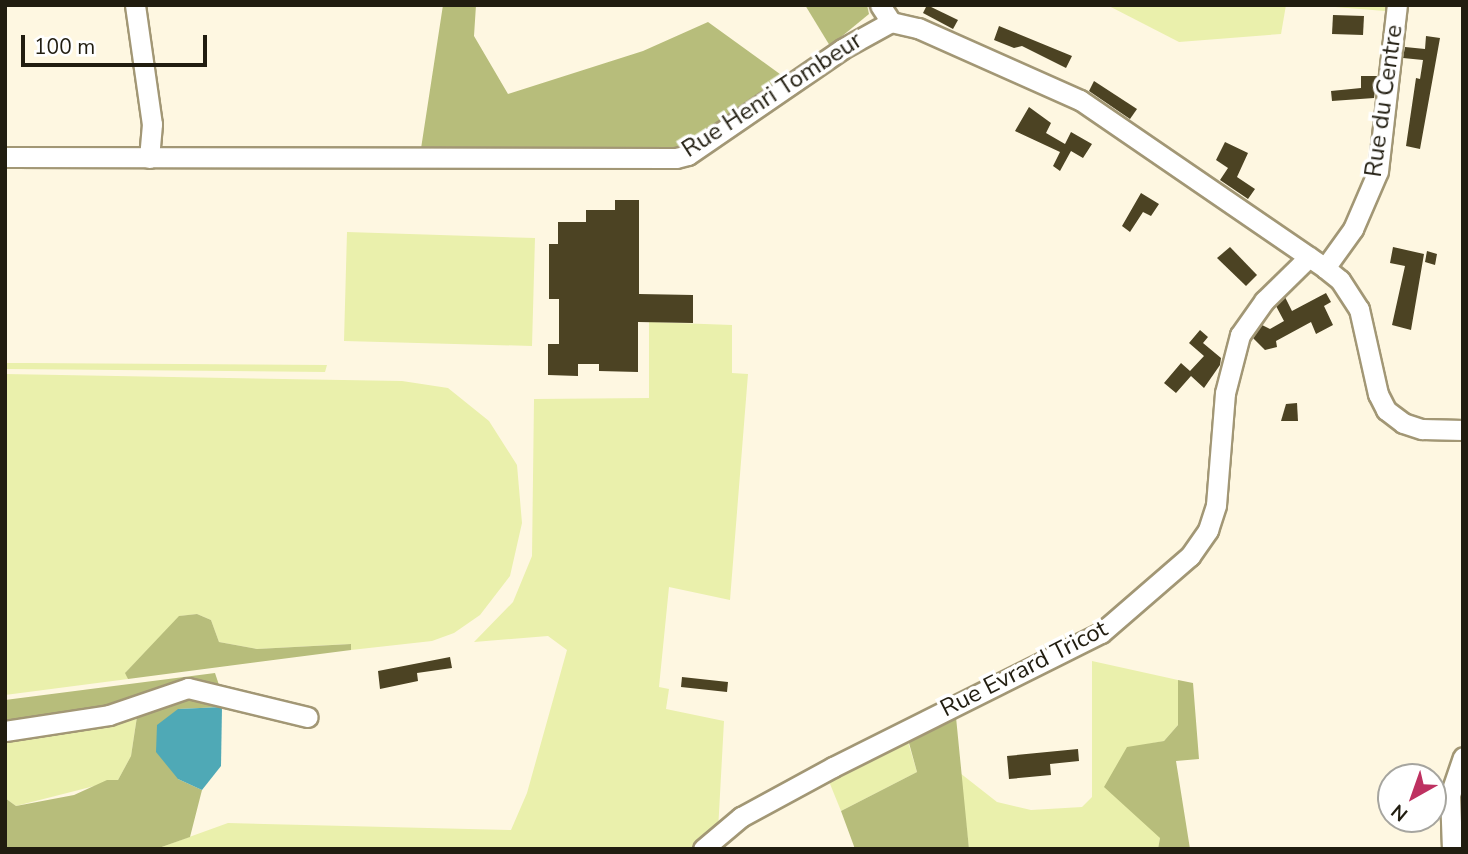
<!DOCTYPE html>
<html>
<head>
<meta charset="utf-8">
<style>
	body { margin:0 }
	#map { position:relative; width:1468px; height:854px; overflow:hidden; background:#fef7e1; font-family:"Nunito Sans",sans-serif }
	div>[style] { position:absolute }
	.green>* { inset:0; background:#eaf0ac }
	.forest>* { inset:0; background:#b7bd7b }
	.water>* { inset:0; background:#4fa9b6 }
	.building>* { inset:0; background:#4c4323 }
	.roads { filter:drop-shadow(2px 0 #a29775) drop-shadow(-2px 0 #a29775) drop-shadow(0 2px #a29775) drop-shadow(0 -2px #a29775) }
	.minor>* { height:19px; margin:-9.5px; padding:0 9.5px; transform-origin:9.5px; border-radius:9.5px; background:#fff }
	span { translate:-50% -50%; white-space:nowrap; text-align:center; line-height:1.15; -webkit-text-stroke:7px #fff; paint-order:stroke }
	.street-label { font-size:24px; color:#211d10 }
	.frame { position:absolute; inset:0; border:7px solid #211d10; pointer-events:none }
	.north { position:absolute; left:1377px; top:763px; width:70px; height:70px; box-sizing:border-box; background:#fff; border:2px solid #a6a59f; border-radius:50%; rotate:220deg; font-size:19px; font-weight:700; line-height:28px; text-align:center; color:#211d10 }
	.north::after { content:''; display:block; margin:auto; width:24px; height:32px; background:#be3161; clip-path:polygon(50% 0,100% 100%,50% 72%,0 100%) }
	.scale { position:absolute; left:21px; top:35px; width:186px; height:32px; box-sizing:border-box; border:4px solid #211d10; border-top:0; padding-left:9px; font-size:21px; line-height:24px; white-space:nowrap; color:#211d10; -webkit-text-stroke:5px #fff; paint-order:stroke }
</style>
</head>
<body>
<div id="map">
	<div class="green">
		<div style="clip-path:polygon(1107px 5px,1286px 5px,1281px 34px,1179px 42px)"></div>
		<div style="clip-path:polygon(1310px 5px,1386px 5px,1385px 11px)"></div>
		<div style="clip-path:polygon(347px 232px,535px 238px,532px 346px,344px 341px)"></div>
		<div style="clip-path:polygon(649px 322px,732px 325px,732px 373px,748px 374px,730px 600px,669px 587px,659px 687px,669px 689px,666px 709px,724px 721px,718px 831px,698px 849px,156px 849px,228px 823px,511px 830px,527px 793px,567px 650px,548px 636px,474px 642px,513px 602px,532px 556px,534px 399px,649px 398px)"></div>
		<div style="clip-path:polygon(5px 363px,29px 363px,327px 365px,325px 372px,5px 369px)"></div>
		<div style="clip-path:polygon(5px 374px,402px 381px,448px 388px,489px 421px,517px 465px,522px 523px,510px 576px,480px 615px,454px 633px,432px 641px,351px 650px,350px 644px,257px 649px,219px 642px,211px 620px,197px 614px,180px 616px,126px 672px,128px 679px,5px 695px)"></div>
		<div style="clip-path:polygon(1092px 661px,1178px 680px,1178px 725px,1164px 741px,1127px 748px,1160px 838px,1158px 849px,969px 849px,960px 773px,997px 802px,1031px 810px,1082px 807px,1092px 797px)"></div>
		<div style="clip-path:polygon(138px 710px,131px 756px,118px 780px,16px 806px,5px 798px,5px 735px)"></div>
		<div style="clip-path:polygon(905px 732px,917px 772px,841px 811px,826px 774px)"></div>
	</div>
	<div class="forest">
		<div style="clip-path:polygon(443px 5px,476px 5px,474px 36px,508px 94px,643px 51px,708px 22px,784px 77px,684px 146px,652px 154px,420px 155px)"></div>
		<div style="clip-path:polygon(805px 5px,867px 5px,869px 14px,830px 46px)"></div>
		<div style="clip-path:polygon(197px 614px,211px 620px,219px 642px,257px 649px,351px 644px,351px 650px,128px 679px,125px 673px,179px 616px)"></div>
		<div style="clip-path:polygon(215px 673px,222px 694px,186px 683px,108px 711px,5px 726px,5px 700px)"></div>
		<div style="clip-path:polygon(1178px 680px,1193px 683px,1199px 759px,1176px 761px,1190px 849px,1158px 849px,1160px 838px,1104px 787px,1127px 747px,1164px 741px,1178px 725px)"></div>
		<div style="clip-path:polygon(188px 694px,224px 701px,222px 707px,178px 709px,178px 779px,202px 790px,190px 837px,156px 849px,5px 849px,5px 798px,16px 806px,74px 795px,107px 780px,118px 780px,131px 756px,138px 710px)"></div>
		<div style="clip-path:polygon(955px 707px,969px 849px,855px 849px,841px 811px,917px 772px,906px 732px)"></div>
	</div>
	<div class="water">
		<div style="clip-path:polygon(222px 707px,221px 766px,202px 790px,178px 779px,156px 752px,157px 725px,178px 709px)"></div>
	</div>
	<div class="building">
		<div style="clip-path:polygon(927px 5px,958px 20px,953px 29px,923px 13px)"></div>
		<div style="clip-path:polygon(1333px 15px,1364px 16px,1363px 35px,1332px 34px)"></div>
		<div style="clip-path:polygon(999px 26px,1072px 56px,1066px 68px,1022px 46px,1014px 48px,994px 40px)"></div>
		<div style="clip-path:polygon(1426px 36px,1440px 38px,1420px 149px,1406px 146px,1416px 78px,1420px 79px,1423px 60px,1403px 58px,1405px 47px,1425px 49px)"></div>
		<div style="clip-path:polygon(1361px 76px,1377px 76px,1374px 98px,1332px 101px,1331px 91px,1361px 88px)"></div>
		<div style="clip-path:polygon(1094px 81px,1137px 109px,1130px 119px,1089px 91px)"></div>
		<div style="clip-path:polygon(1029px 107px,1051px 123px,1046px 133px,1065px 144px,1071px 132px,1092px 144px,1083px 158px,1071px 151px,1060px 171px,1053px 166px,1060px 152px,1015px 131px)"></div>
		<div style="clip-path:polygon(1225px 142px,1248px 153px,1237px 177px,1255px 189px,1248px 199px,1220px 180px,1228px 168px,1216px 160px)"></div>
		<div style="clip-path:polygon(1141px 193px,1159px 204px,1151px 216px,1143px 212px,1130px 232px,1122px 226px)"></div>
		<div style="clip-path:polygon(615px 200px,639px 200px,639px 294px,693px 295px,693px 323px,638px 322px,638px 372px,599px 371px,599px 364px,578px 364px,578px 376px,548px 375px,548px 344px,559px 344px,559px 299px,549px 299px,549px 244px,558px 244px,558px 222px,586px 222px,586px 210px,615px 210px)"></div>
		<div style="clip-path:polygon(1230px 247px,1257px 275px,1246px 286px,1217px 258px)"></div>
		<div style="clip-path:polygon(1393px 247px,1424px 254px,1411px 330px,1392px 325px,1405px 266px,1390px 263px)"></div>
		<div style="clip-path:polygon(1427px 251px,1437px 254px,1435px 265px,1425px 262px)"></div>
		<div style="clip-path:polygon(1326px 293px,1331px 302px,1324px 306px,1333px 325px,1316px 334px,1311px 322px,1276px 341px,1277px 347px,1265px 350px,1253px 338px,1262px 325px,1270px 329px,1284px 321px,1276px 306px,1285px 297px,1292px 311px)"></div>
		<div style="clip-path:polygon(1200px 330px,1208px 337px,1203px 343px,1221px 358px,1220px 365px,1204px 388px,1191px 376px,1176px 393px,1164px 383px,1181px 363px,1190px 371px,1204px 356px,1189px 343px)"></div>
		<div style="clip-path:polygon(1297px 403px,1298px 421px,1281px 421px,1286px 404px)"></div>
		<div style="clip-path:polygon(450px 657px,452px 668px,417px 673px,418px 681px,380px 689px,378px 671px)"></div>
		<div style="clip-path:polygon(682px 677px,728px 682px,727px 692px,681px 687px)"></div>
		<div style="clip-path:polygon(1078px 749px,1079px 761px,1050px 764px,1051px 775px,1009px 779px,1007px 756px)"></div>
	</div>
	<div class="roads">
		<div class="minor">
			<div style="left:135px;top:5px;width:120px;rotate:81.9deg"></div>
			<div style="left:152px;top:124px;width:34px;rotate:95deg"></div>
			<div style="left:880px;top:5px;width:20px;rotate:57deg"></div>
			<div style="left:5px;top:157px;width:671px;rotate:0.09deg"></div>
			<div style="left:676px;top:158px;width:12px;rotate:-14deg"></div>
			<div style="left:688px;top:155px;width:187px;rotate:-34.5deg"></div>
			<div style="left:842px;top:49px;width:56px;rotate:-28.9deg"></div>
			<div style="left:891px;top:22px;width:28px;rotate:13deg"></div>
			<div style="left:918px;top:28px;width:177px;rotate:24deg"></div>
			<div style="left:1080px;top:100px;width:297px;rotate:34.4deg"></div>
			<div style="left:1325px;top:268px;width:19px;rotate:39deg"></div>
			<div style="left:1340px;top:280px;width:35px;rotate:57deg"></div>
			<div style="left:1359px;top:309px;width:87px;rotate:77.4deg"></div>
			<div style="left:1378px;top:394px;width:18px;rotate:63deg"></div>
			<div style="left:1386px;top:410px;width:21px;rotate:37deg"></div>
			<div style="left:1403px;top:423px;width:20px;rotate:18deg"></div>
			<div style="left:1422px;top:429px;width:41px;rotate:1.4deg"></div>
			<div style="left:1325px;top:268px;width:48px;rotate:-54.3deg"></div>
			<div style="left:1353px;top:229px;width:63px;rotate:-66.7deg"></div>
			<div style="left:1378px;top:171px;width:167px;rotate:-83.5deg"></div>
			<div style="left:5px;top:731px;width:105px;rotate:-8.7deg"></div>
			<div style="left:109px;top:715px;width:83px;rotate:-18.9deg"></div>
			<div style="left:188px;top:688px;width:123px;rotate:13.6deg"></div>
			<div style="left:703px;top:849px;width:50px;rotate:-40.1deg"></div>
			<div style="left:741px;top:817px;width:105px;rotate:-28.5deg"></div>
			<div style="left:833px;top:767px;width:300px;rotate:-26.6deg"></div>
			<div style="left:1101px;top:633px;width:118px;rotate:-40.9deg"></div>
			<div style="left:1190px;top:556px;width:32px;rotate:-55deg"></div>
			<div style="left:1208px;top:530px;width:26px;rotate:-72deg"></div>
			<div style="left:1216px;top:505px;width:112px;rotate:-85.4deg"></div>
			<div style="left:1225px;top:393px;width:60px;rotate:-75.5deg"></div>
			<div style="left:1240px;top:335px;width:42px;rotate:-54.8deg"></div>
			<div style="left:1264px;top:301px;width:63px;rotate:-44.4deg"></div>
			<div style="left:1452px;top:849px;width:54px;rotate:-92.1deg"></div>
			<div style="left:1450px;top:795px;width:40px;rotate:-71.1deg"></div>
		</div>
	</div>
	<div class="street-label">
		<span style="left:772px;top:95px;rotate:-33deg">Rue Henri Tombeur</span>
		<span style="left:1384px;top:101px;rotate:-82deg">Rue du Centre</span>
		<span style="left:1024px;top:669px;rotate:-27deg">Rue Evrard Tricot</span>
	</div>
	<div class="frame"></div>
	<div class="north">N</div>
	<div class="scale">100 m</div>
</div>
</body>
</html>
